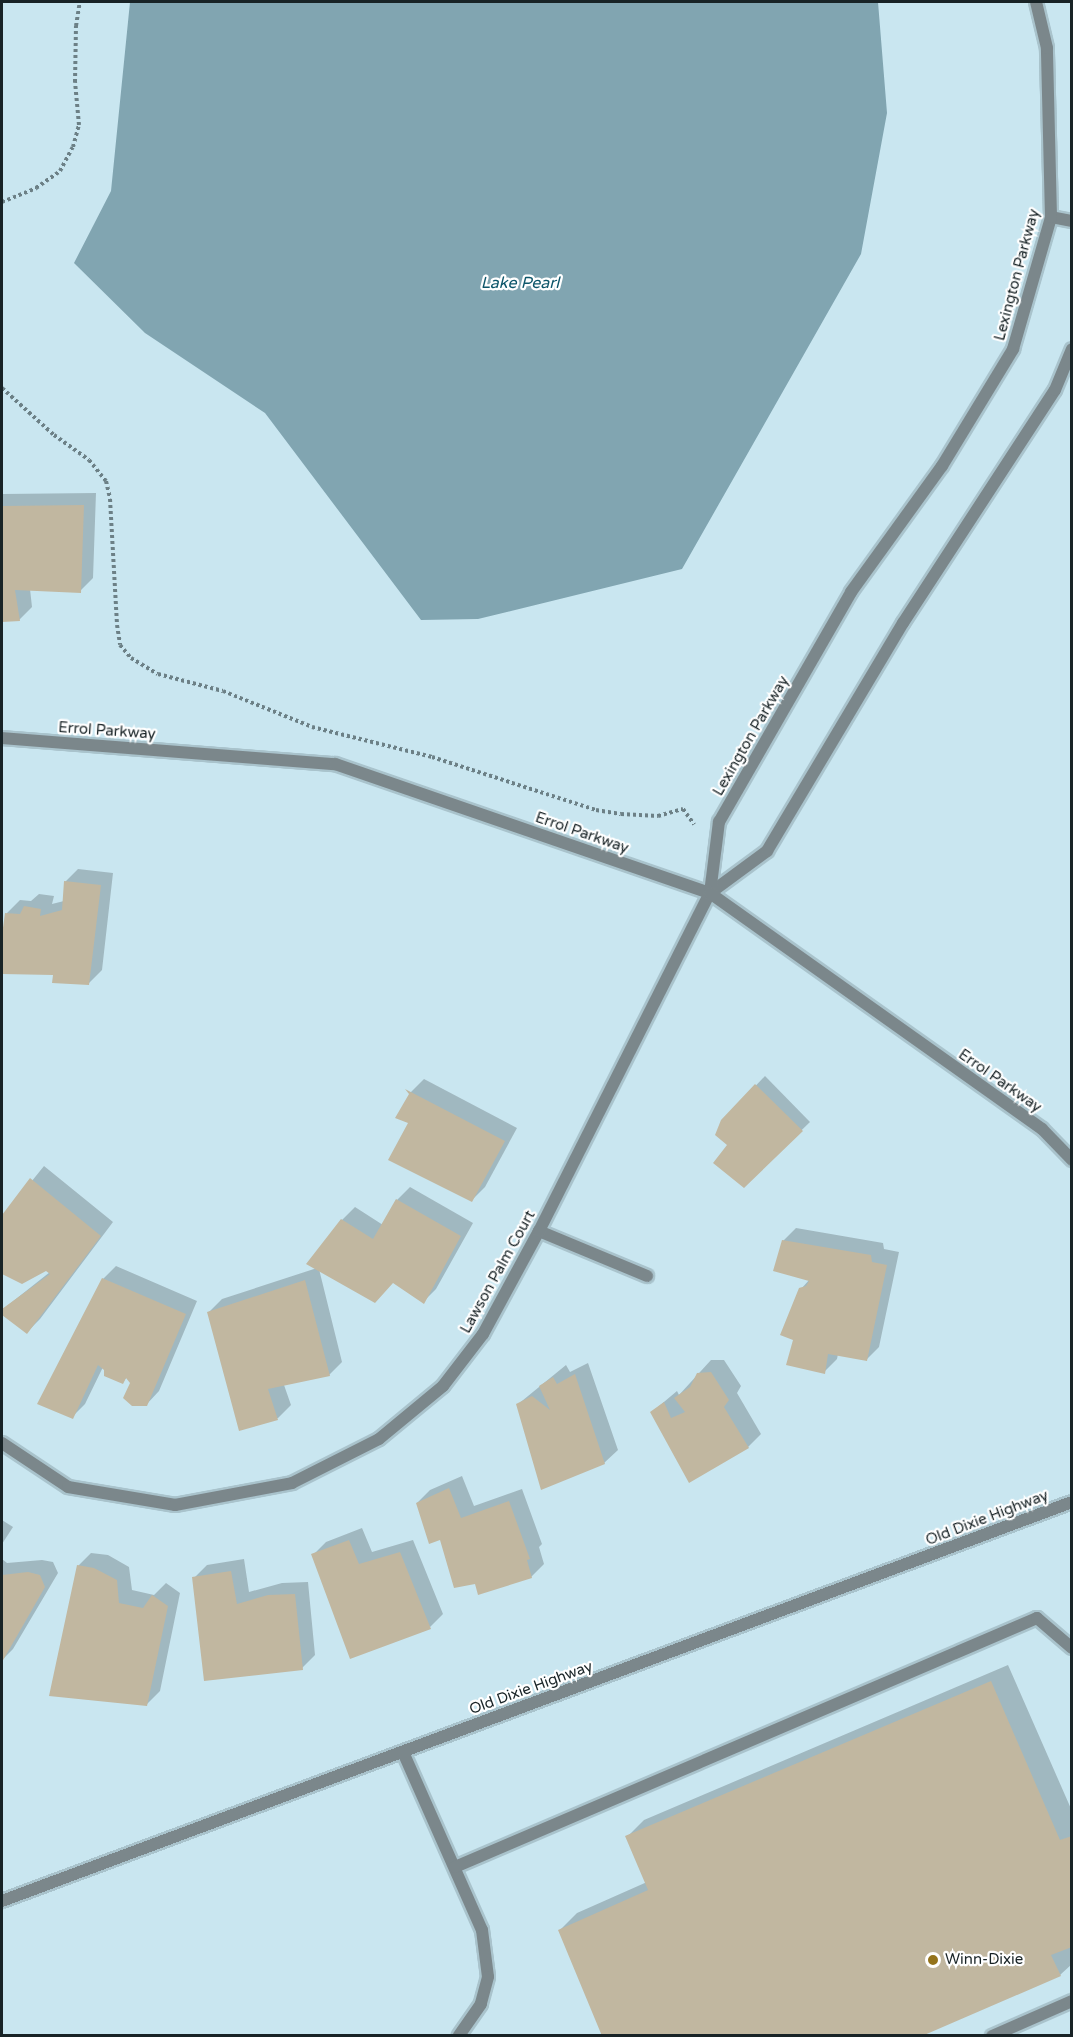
<!DOCTYPE html>
<html>
<head>
<meta charset="utf-8">
<style>
	body { margin:0 }
	#map { position:relative; width:1073px; height:2037px; overflow:hidden; background:#c9e6f0; font-family:"Varela Round",sans-serif }
	div>[style] { position:absolute }
	.water>* { inset:0; background:#81a5b1 }
	.shadow>* { inset:0; background:#0003 }
	.building>* { inset:0; background:#c1b7a0 }
	.path>* { height:4px; margin-top:-2px; transform-origin:0; background:repeating-linear-gradient(90deg,#6c8086 0 3px,transparent 0 6px) }
	.roads { filter:drop-shadow(2px 0 #a9c3cc) drop-shadow(-2px 0 #a9c3cc) drop-shadow(0 2px #a9c3cc) drop-shadow(0 -2px #a9c3cc) }
	.service>* { height:12px; margin:-6px; padding:0 6px; transform-origin:6px; border-radius:6px; background:#7b878b }
	.minor>* { height:12px; margin:-6px; padding:0 6px; transform-origin:6px; border-radius:6px; background:#7b878b }
	.tertiary>* { height:12px; margin:-6px; padding:0 6px; transform-origin:6px; border-radius:6px; background:#7b878b }
	.dots>* { width:16px; height:16px; translate:-50% -50%; box-sizing:border-box; border:3px solid #fff; border-radius:50% }
	span { translate:-50% -50%; white-space:nowrap; text-align:center; line-height:1.15; -webkit-text-stroke:4.5px #fff; paint-order:stroke }
	.street-label { font-size:15px; color:#182326 }
	.poi-label { font-size:15px; color:#182326 }
	.left { translate:0 -50%; text-align:left }
	.water-label { font-size:16px; color:#0d566a; font-style:italic }
	.frame { position:absolute; inset:0; border:3px solid #182326; pointer-events:none }
</style>
</head>
<body>
<div id="map">
	<div class="water">
		<div style="clip-path:polygon(130px 2px,878px 2px,887px 113px,861px 254px,682px 569px,478px 619px,421px 620px,265px 413px,145px 333px,74px 263px,111px 191px)"></div>
	</div>
	<div class="shadow">
		<div style="clip-path:polygon(96px 493px,93px 578px,80px 591px,30px 589px,32px 607px,19px 620px,2px 620px,2px 494px)"></div>
		<div style="clip-path:polygon(78px 869px,113px 873px,102px 970px,89px 983px,55px 973px,2px 973px,2px 944px,7px 913px,20px 900px,31px 901px,39px 894px,54px 896px,52px 904px,64px 901px,65px 882px)"></div>
		<div style="clip-path:polygon(765px 1076px,810px 1122px,744px 1186px,722px 1121px)"></div>
		<div style="clip-path:polygon(424px 1079px,517px 1128px,485px 1187px,472px 1200px,410px 1123px,411px 1092px)"></div>
		<div style="clip-path:polygon(44px 1166px,113px 1222px,40px 1319px,27px 1332px,2px 1313px,2px 1310px,50px 1272px,46px 1269px,22px 1283px,2px 1272px,2px 1218px)"></div>
		<div style="clip-path:polygon(410px 1187px,473px 1223px,436px 1289px,423px 1302px,394px 1282px,319px 1269px,342px 1362px,329px 1375px,284px 1385px,291px 1405px,278px 1418px,240px 1429px,209px 1312px,222px 1299px,317px 1268px,342px 1220px,355px 1207px,383px 1225px,397px 1200px)"></div>
		<div style="clip-path:polygon(796px 1228px,883px 1243px,884px 1249px,899px 1252px,879px 1347px,866px 1360px,838px 1354px,837px 1359px,824px 1372px,795px 1339px,801px 1289px,810px 1279px,783px 1241px)"></div>
		<div style="clip-path:polygon(116px 1266px,197px 1301px,159px 1391px,146px 1405px,127px 1377px,122px 1383px,103px 1367px,85px 1404px,72px 1417px,103px 1279px)"></div>
		<div style="clip-path:polygon(711px 1360px,724px 1360px,741px 1386px,737px 1393px,761px 1434px,748px 1447px,689px 1481px,652px 1412px,677px 1391px,679px 1395px)"></div>
		<div style="clip-path:polygon(588px 1363px,618px 1450px,604px 1463px,517px 1405px,566px 1365px,570px 1372px)"></div>
		<div style="clip-path:polygon(462px 1476px,474px 1506px,522px 1489px,542px 1544px,539px 1547px,544px 1564px,531px 1577px,476px 1582px,441px 1538px,417px 1503px,430px 1490px)"></div>
		<div style="clip-path:polygon(2px 1520px,13px 1527px,2px 1544px)"></div>
		<div style="clip-path:polygon(362px 1528px,372px 1552px,413px 1540px,443px 1614px,430px 1627px,313px 1555px,326px 1542px)"></div>
		<div style="clip-path:polygon(91px 1553px,108px 1555px,129px 1567px,132px 1590px,154px 1595px,166px 1583px,180px 1593px,160px 1691px,147px 1704px,78px 1566px)"></div>
		<div style="clip-path:polygon(2px 1559px,7px 1563px,42px 1560px,53px 1562px,58px 1573px,13px 1649px,2px 1660px)"></div>
		<div style="clip-path:polygon(244px 1559px,249px 1592px,282px 1583px,308px 1582px,315px 1655px,302px 1668px,194px 1578px,207px 1565px)"></div>
		<div style="clip-path:polygon(1008px 1665px,1072px 1811px,1072px 1964px,1060px 1975px,560px 1930px,577px 1913px,647px 1882px,627px 1837px,644px 1820px)"></div>
	</div>
	<div class="building">
		<div style="clip-path:polygon(84px 505px,81px 593px,15px 590px,20px 621px,2px 622px,2px 506px)"></div>
		<div style="clip-path:polygon(64px 881px,101px 885px,89px 985px,52px 983px,53px 975px,2px 974px,2px 935px,5px 913px,20px 914px,24px 906px,41px 909px,40px 916px,62px 910px)"></div>
		<div style="clip-path:polygon(755px 1084px,803px 1131px,744px 1188px,713px 1163px,727px 1145px,715px 1135px,721px 1120px)"></div>
		<div style="clip-path:polygon(405px 1089px,505px 1141px,472px 1202px,388px 1160px,408px 1123px,395px 1118px,409px 1094px)"></div>
		<div style="clip-path:polygon(30px 1178px,101px 1236px,27px 1334px,2px 1315px,2px 1309px,50px 1274px,46px 1271px,22px 1284px,2px 1274px,2px 1215px)"></div>
		<div style="clip-path:polygon(396px 1199px,461px 1236px,424px 1304px,393px 1283px,375px 1303px,306px 1264px,341px 1219px,373px 1239px)"></div>
		<div style="clip-path:polygon(782px 1240px,871px 1255px,872px 1262px,887px 1265px,867px 1361px,828px 1354px,825px 1374px,786px 1365px,793px 1340px,780px 1335px,799px 1288px,806px 1286px,809px 1281px,773px 1271px)"></div>
		<div style="clip-path:polygon(102px 1278px,186px 1314px,147px 1406px,132px 1406px,123px 1398px,130px 1383px,126px 1378px,123px 1384px,104px 1376px,104px 1370px,98px 1365px,73px 1419px,37px 1404px)"></div>
		<div style="clip-path:polygon(305px 1280px,330px 1376px,268px 1389px,278px 1420px,239px 1431px,207px 1312px)"></div>
		<div style="clip-path:polygon(711px 1372px,729px 1400px,724px 1407px,749px 1448px,689px 1483px,650px 1412px,664px 1402px,671px 1418px,685px 1412px,674px 1398px,690px 1387px,697px 1373px)"></div>
		<div style="clip-path:polygon(575px 1374px,605px 1464px,541px 1490px,516px 1404px,532px 1396px,550px 1410px,539px 1386px,553px 1377px,557px 1384px)"></div>
		<div style="clip-path:polygon(449px 1488px,461px 1518px,509px 1501px,530px 1559px,527px 1560px,532px 1578px,478px 1595px,475px 1584px,454px 1588px,440px 1540px,429px 1544px,416px 1503px)"></div>
		<div style="clip-path:polygon(349px 1540px,359px 1564px,400px 1552px,431px 1629px,350px 1659px,311px 1554px)"></div>
		<div style="clip-path:polygon(77px 1565px,94px 1568px,117px 1580px,119px 1603px,143px 1608px,152px 1595px,168px 1606px,147px 1706px,49px 1696px)"></div>
		<div style="clip-path:polygon(231px 1571px,237px 1604px,268px 1595px,295px 1594px,303px 1670px,204px 1681px,192px 1577px)"></div>
		<div style="clip-path:polygon(28px 1572px,40px 1575px,45px 1587px,2px 1662px,2px 1575px)"></div>
		<div style="clip-path:polygon(991px 1681px,1060px 1840px,1072px 1836px,1072px 1947px,1051px 1955px,1061px 1976px,922px 2036px,602px 2036px,558px 1930px,648px 1890px,625px 1836px)"></div>
	</div>
	<div class="path">
		<div style="left:2px;top:202px;width:37px;rotate:-22deg"></div>
		<div style="left:36px;top:188px;width:29px;rotate:-35deg"></div>
		<div style="left:60px;top:171px;width:27px;rotate:-62deg"></div>
		<div style="left:73px;top:147px;width:23px;rotate:-75deg"></div>
		<div style="left:79px;top:125px;width:43px;rotate:-95.3deg"></div>
		<div style="left:75px;top:82px;width:56px;rotate:-89deg"></div>
		<div style="left:76px;top:26px;width:24px;rotate:-81deg"></div>
		<div style="left:2px;top:388px;width:70px;rotate:42.1deg"></div>
		<div style="left:54px;top:435px;width:43px;rotate:35.5deg"></div>
		<div style="left:89px;top:460px;width:27px;rotate:51deg"></div>
		<div style="left:106px;top:481px;width:18px;rotate:77deg"></div>
		<div style="left:110px;top:499px;width:126px;rotate:86.8deg"></div>
		<div style="left:117px;top:625px;width:20px;rotate:81deg"></div>
		<div style="left:120px;top:645px;width:17px;rotate:50deg"></div>
		<div style="left:131px;top:658px;width:31px;rotate:31deg"></div>
		<div style="left:158px;top:674px;width:67px;rotate:14.7deg"></div>
		<div style="left:223px;top:691px;width:96px;rotate:22deg"></div>
		<div style="left:312px;top:727px;width:124px;rotate:14deg"></div>
		<div style="left:432px;top:757px;width:172px;rotate:17.9deg"></div>
		<div style="left:596px;top:810px;width:25px;rotate:9deg"></div>
		<div style="left:621px;top:814px;width:37px;rotate:3deg"></div>
		<div style="left:658px;top:816px;width:26px;rotate:-16deg"></div>
		<div style="left:683px;top:809px;width:19px;rotate:54deg"></div>
	</div>
	<div class="roads">
		<div class="service">
			<div style="left:539px;top:1231px;width:117px;rotate:22.6deg"></div>
			<div style="left:403px;top:1752px;width:195px;rotate:66.1deg"></div>
			<div style="left:482px;top:1930px;width:47px;rotate:82.7deg"></div>
			<div style="left:488px;top:1977px;width:28px;rotate:105deg"></div>
			<div style="left:481px;top:2004px;width:39px;rotate:125deg"></div>
			<div style="left:455px;top:1867px;width:633px;rotate:-23.16deg"></div>
			<div style="left:1037px;top:1618px;width:46px;rotate:40.6deg"></div>
			<div style="left:992px;top:2036px;width:87px;rotate:-23.6deg"></div>
		</div>
		<div class="minor">
			<div style="left:1051px;top:217px;width:21px;rotate:11deg"></div>
			<div style="left:710px;top:893px;width:71px;rotate:-36.4deg"></div>
			<div style="left:767px;top:851px;width:265px;rotate:-59.2deg"></div>
			<div style="left:903px;top:623px;width:278px;rotate:-56.9deg"></div>
			<div style="left:1055px;top:390px;width:44px;rotate:-67.5deg"></div>
			<div style="left:2px;top:1443px;width:79px;rotate:33.7deg"></div>
			<div style="left:68px;top:1487px;width:109px;rotate:9.5deg"></div>
			<div style="left:175px;top:1505px;width:119px;rotate:-10.6deg"></div>
			<div style="left:292px;top:1483px;width:97px;rotate:-26.8deg"></div>
			<div style="left:379px;top:1439px;width:83px;rotate:-39.6deg"></div>
			<div style="left:443px;top:1386px;width:66px;rotate:-52.4deg"></div>
			<div style="left:483px;top:1334px;width:117px;rotate:-61.5deg"></div>
			<div style="left:539px;top:1231px;width:379px;rotate:-63.2deg"></div>
			<div style="left:710px;top:893px;width:72px;rotate:-82.8deg"></div>
			<div style="left:719px;top:822px;width:265px;rotate:-60.1deg"></div>
			<div style="left:851px;top:592px;width:155px;rotate:-54.2deg"></div>
			<div style="left:942px;top:466px;width:137px;rotate:-58.7deg"></div>
			<div style="left:1013px;top:349px;width:137px;rotate:-73.9deg"></div>
			<div style="left:1051px;top:217px;width:169px;rotate:-91.4deg"></div>
			<div style="left:1047px;top:48px;width:47px;rotate:-103.4deg"></div>
		</div>
		<div class="tertiary">
			<div style="left:2px;top:738px;width:334px;rotate:4.5deg"></div>
			<div style="left:335px;top:764px;width:397px;rotate:19deg"></div>
			<div style="left:710px;top:893px;width:407px;rotate:35.4deg"></div>
			<div style="left:1042px;top:1129px;width:43px;rotate:45.9deg"></div>
			<div style="left:2px;top:1901px;width:1142px;rotate:-20.45deg"></div>
		</div>
	</div>
	<div class="dots">
		<div style="left:933px;top:1960px;background:#94731b"></div>
	</div>
	<div class="street-label">
		<span style="left:1017px;top:275px;rotate:-75deg">Lexington Parkway</span>
		<span style="left:107px;top:731px;rotate:4deg">Errol Parkway</span>
		<span style="left:751px;top:736px;rotate:-60deg">Lexington Parkway</span>
		<span style="left:582px;top:833px;rotate:19deg">Errol Parkway</span>
		<span style="left:1000px;top:1081px;rotate:35deg">Errol Parkway</span>
		<span style="left:498px;top:1272px;rotate:-61deg">Lawson Palm Court</span>
		<span style="left:987px;top:1518px;rotate:-21deg">Old Dixie Highway</span>
		<span style="left:531px;top:1688px;rotate:-20deg">Old Dixie Highway</span>
	</div>
	<div class="poi-label">
		<span class="left" style="left:945px;top:1960px">Winn-Dixie</span>
	</div>
	<div class="water-label">
		<span style="left:520px;top:283px">Lake Pearl</span>
	</div>
	<div class="frame"></div>
</div>
</body>
</html>
